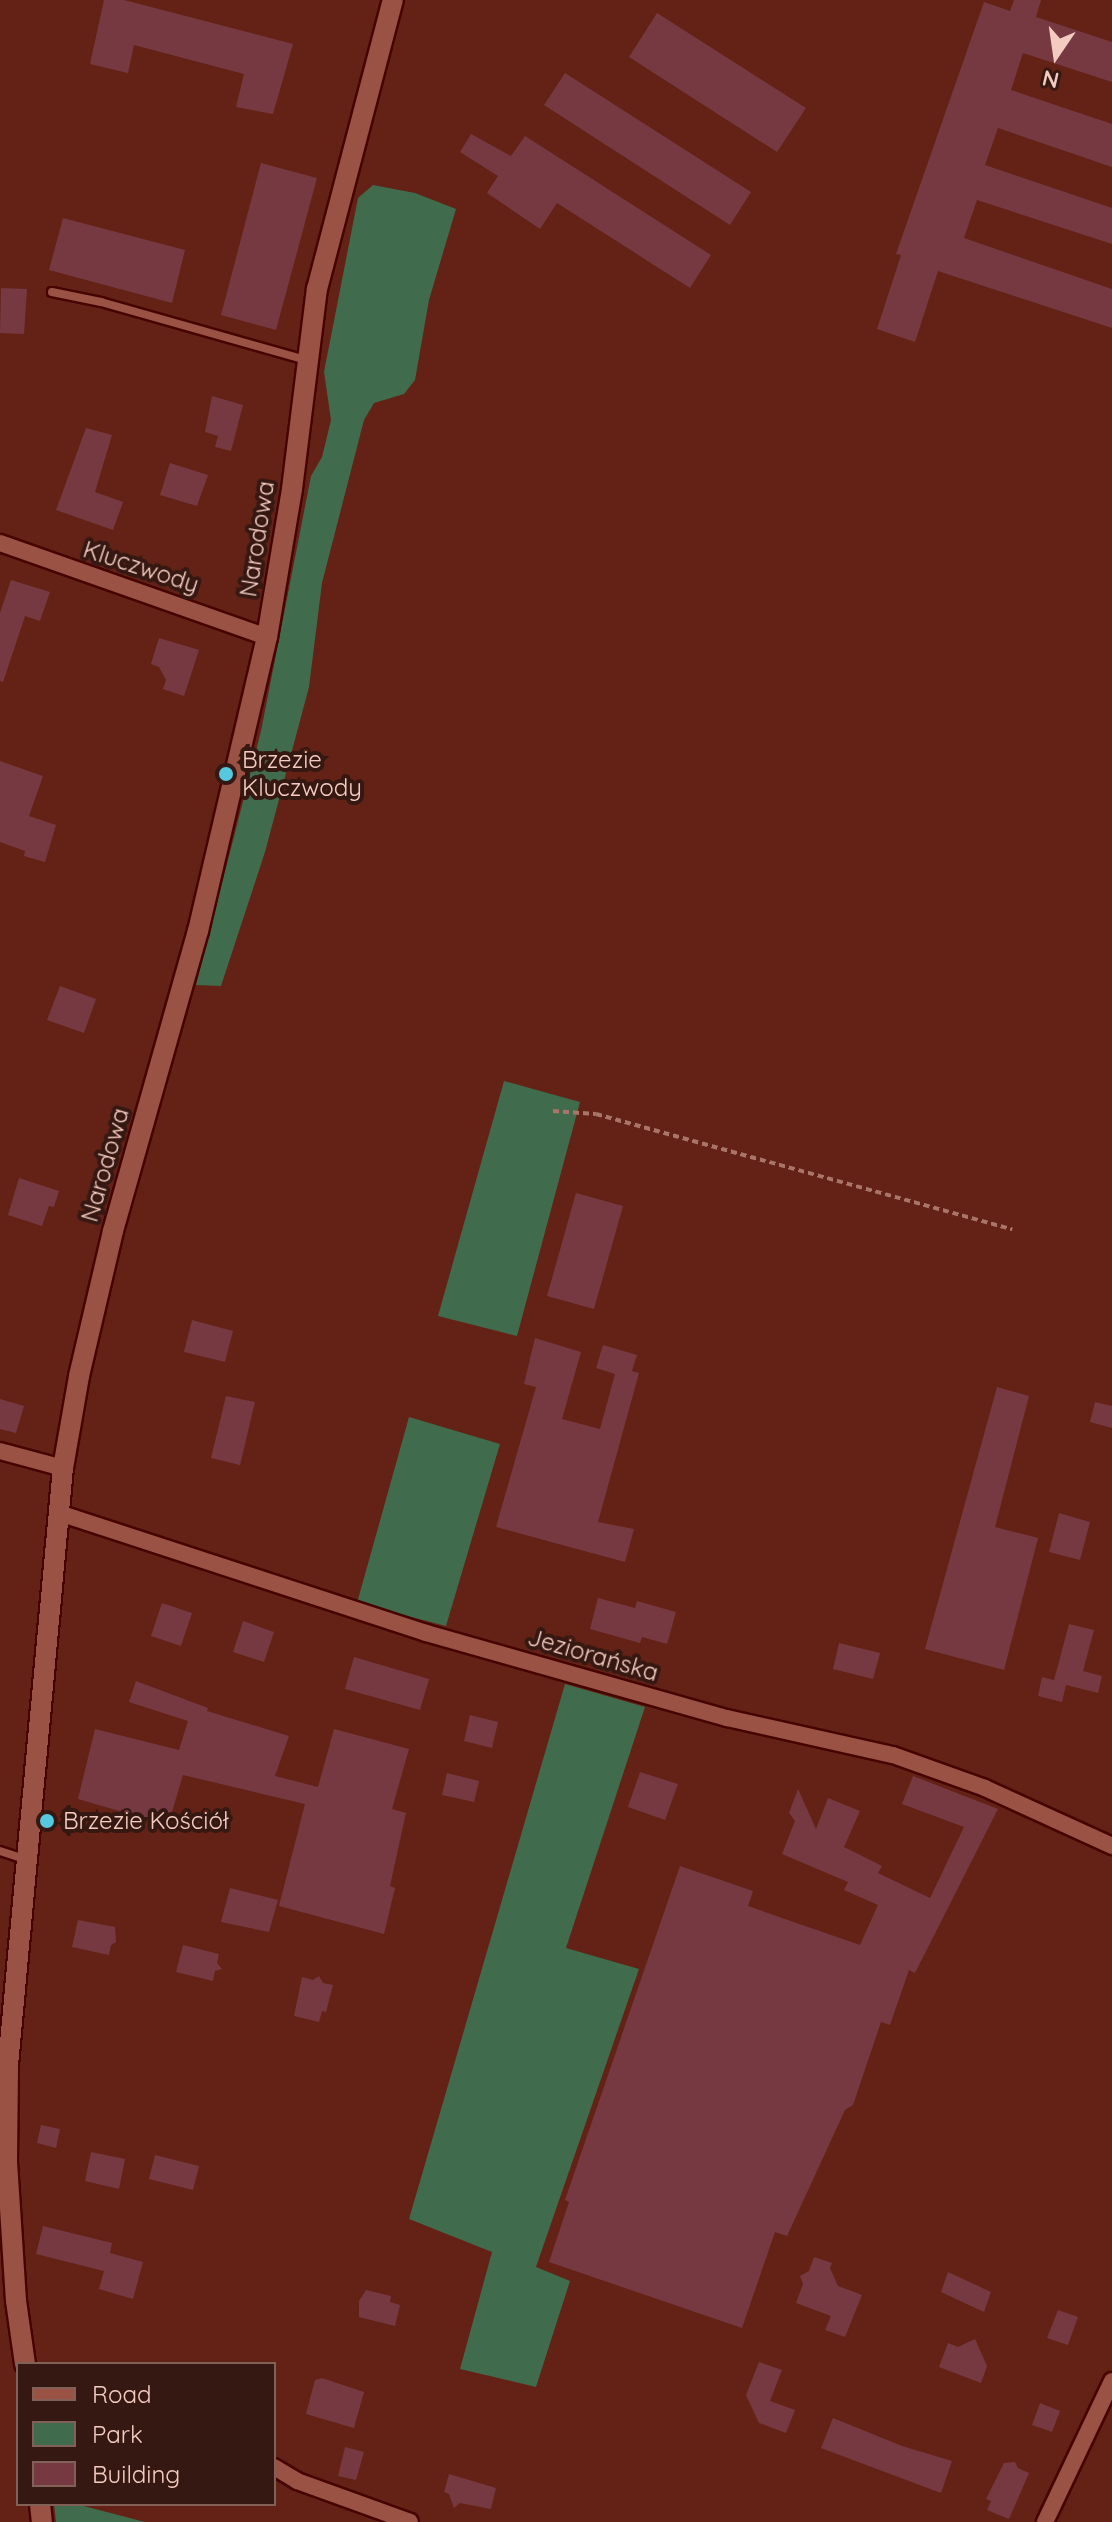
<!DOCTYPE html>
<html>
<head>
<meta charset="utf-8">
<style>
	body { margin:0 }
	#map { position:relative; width:1112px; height:2522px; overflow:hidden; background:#632215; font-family:Quicksand,sans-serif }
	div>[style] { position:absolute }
	.green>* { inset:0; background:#406b4d }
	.building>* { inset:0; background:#763941 }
	.path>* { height:4px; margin-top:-2px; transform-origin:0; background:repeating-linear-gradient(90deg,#aa7569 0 6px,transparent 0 10px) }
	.roads { filter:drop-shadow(2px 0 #450400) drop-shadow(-2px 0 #450400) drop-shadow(0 2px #450400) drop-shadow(0 -2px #450400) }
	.service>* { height:8px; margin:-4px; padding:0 4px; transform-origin:4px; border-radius:4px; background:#995243 }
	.minor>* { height:16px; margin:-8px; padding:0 8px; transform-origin:8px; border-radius:8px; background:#995243 }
	.tertiary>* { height:20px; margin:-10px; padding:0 10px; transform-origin:10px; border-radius:10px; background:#995243 }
	.dots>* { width:22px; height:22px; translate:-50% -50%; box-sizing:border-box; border:4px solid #351812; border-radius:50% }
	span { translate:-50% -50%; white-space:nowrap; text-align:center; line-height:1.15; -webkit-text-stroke:8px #351812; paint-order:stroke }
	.street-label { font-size:24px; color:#f4cbc1 }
	.poi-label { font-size:24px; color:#f4cbc1 }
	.left { translate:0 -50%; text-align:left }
	.legend { position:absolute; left:16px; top:2362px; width:260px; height:144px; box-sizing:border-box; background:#351812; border:2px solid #816058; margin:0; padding:10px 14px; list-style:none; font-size:24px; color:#f4cbc1 }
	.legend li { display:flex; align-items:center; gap:16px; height:40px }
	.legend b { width:40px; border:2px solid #816058 }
	.north { position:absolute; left:1016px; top:16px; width:80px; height:80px; -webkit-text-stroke:6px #351812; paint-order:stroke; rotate:193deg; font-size:22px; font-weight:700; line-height:32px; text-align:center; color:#f4cbc1 }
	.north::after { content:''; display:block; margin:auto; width:28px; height:36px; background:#f4cbc1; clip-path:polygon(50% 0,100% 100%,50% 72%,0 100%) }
</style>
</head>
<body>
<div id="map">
	<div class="green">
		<div style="clip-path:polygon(373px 185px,415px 193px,456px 209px,429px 300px,415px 380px,404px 394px,374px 403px,364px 420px,322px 583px,309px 687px,265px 852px,221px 986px,196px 985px,261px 731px,311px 476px,322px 457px,331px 420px,324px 372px,358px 198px)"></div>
		<div style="clip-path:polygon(504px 1081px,580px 1102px,517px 1336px,438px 1316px)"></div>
		<div style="clip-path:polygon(409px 1417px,500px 1444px,446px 1626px,357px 1603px)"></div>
		<div style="clip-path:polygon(565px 1684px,645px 1707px,566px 1948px,639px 1969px,536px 2267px,570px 2281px,536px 2387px,460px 2369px,492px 2252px,409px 2219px)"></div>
		<div style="clip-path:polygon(54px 2504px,76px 2504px,145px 2522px,56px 2522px)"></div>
	</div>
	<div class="building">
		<div style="clip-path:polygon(104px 0,124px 0,293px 44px,273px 114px,236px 107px,244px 74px,134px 45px,128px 73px,90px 64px)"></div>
		<div style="clip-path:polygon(1014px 0,1041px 0,1036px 17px,1112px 42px,1112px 82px,1023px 53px,1011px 90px,1112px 124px,1112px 167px,998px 128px,985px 165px,1112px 208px,1112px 244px,977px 200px,964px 238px,1112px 289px,1112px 328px,938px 271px,915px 342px,877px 329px,901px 255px,896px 254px,984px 2px,1010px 11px)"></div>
		<div style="clip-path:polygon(657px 13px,806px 108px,777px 152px,629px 57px)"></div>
		<div style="clip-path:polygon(565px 73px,751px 192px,730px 225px,544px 105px)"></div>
		<div style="clip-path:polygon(471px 134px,511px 156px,525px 136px,711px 255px,690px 288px,557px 203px,540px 229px,487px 193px,498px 176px,460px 152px)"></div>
		<div style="clip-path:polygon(261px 163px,317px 178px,276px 330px,221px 315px)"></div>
		<div style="clip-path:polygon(63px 218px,185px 250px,172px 303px,49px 270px)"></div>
		<div style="clip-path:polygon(1px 288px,27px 289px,24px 334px,0 333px)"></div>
		<div style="clip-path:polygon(212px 396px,243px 405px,231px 451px,215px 447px,218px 436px,205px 432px)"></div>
		<div style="clip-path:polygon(86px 428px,112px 435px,95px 492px,123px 502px,113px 530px,56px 510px)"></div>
		<div style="clip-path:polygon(170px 463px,208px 475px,197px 506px,160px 495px)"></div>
		<div style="clip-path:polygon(11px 580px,50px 592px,40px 621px,25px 616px,3px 682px,0 681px,0 613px)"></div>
		<div style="clip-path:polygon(159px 638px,199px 650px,184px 696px,163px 689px,166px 680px,159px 667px,151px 664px)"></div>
		<div style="clip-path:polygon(0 761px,43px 776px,29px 816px,56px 825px,45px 862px,24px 856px,25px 851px,0 842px)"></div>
		<div style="clip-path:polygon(60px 986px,96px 999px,84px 1033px,47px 1020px)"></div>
		<div style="clip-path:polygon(19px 1178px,59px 1191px,54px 1207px,49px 1206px,42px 1226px,8px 1215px)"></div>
		<div style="clip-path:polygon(576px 1193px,623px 1206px,594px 1309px,547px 1296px)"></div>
		<div style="clip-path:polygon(192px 1320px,233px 1331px,225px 1362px,184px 1352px)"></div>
		<div style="clip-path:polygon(535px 1338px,581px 1352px,562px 1419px,600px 1429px,615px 1374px,596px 1368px,603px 1345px,637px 1355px,632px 1371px,639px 1373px,598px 1522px,634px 1529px,625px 1562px,496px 1527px,536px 1387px,524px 1384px)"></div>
		<div style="clip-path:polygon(997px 1387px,1029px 1396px,995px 1527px,1038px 1538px,1004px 1670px,925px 1649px)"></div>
		<div style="clip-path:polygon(226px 1396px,255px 1402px,240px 1465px,211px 1458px)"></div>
		<div style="clip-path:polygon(0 1399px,24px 1406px,16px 1433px,0 1429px)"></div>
		<div style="clip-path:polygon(1095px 1402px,1112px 1406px,1112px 1428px,1090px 1422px)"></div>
		<div style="clip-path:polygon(1059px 1513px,1090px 1522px,1080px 1560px,1049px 1552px)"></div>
		<div style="clip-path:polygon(598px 1598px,635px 1608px,637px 1601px,676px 1612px,667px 1644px,642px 1637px,640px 1643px,590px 1629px)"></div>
		<div style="clip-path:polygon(162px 1603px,192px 1613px,181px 1646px,151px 1636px)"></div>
		<div style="clip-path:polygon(243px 1621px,274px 1632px,264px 1662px,233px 1652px)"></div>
		<div style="clip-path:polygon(1069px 1624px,1094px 1630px,1083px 1671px,1102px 1676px,1098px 1693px,1066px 1685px,1062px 1702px,1038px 1696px,1042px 1677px,1054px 1680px)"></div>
		<div style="clip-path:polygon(839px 1643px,880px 1653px,873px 1679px,833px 1669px)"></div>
		<div style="clip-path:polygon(354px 1657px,429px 1679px,420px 1710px,345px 1689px)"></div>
		<div style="clip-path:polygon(136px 1681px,208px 1708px,207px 1711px,289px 1736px,275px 1776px,318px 1787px,334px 1729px,409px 1749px,392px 1809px,406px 1813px,390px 1886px,395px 1888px,384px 1934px,279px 1906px,305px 1804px,183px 1775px,168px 1825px,78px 1799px,95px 1729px,179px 1750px,188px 1721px,129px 1702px)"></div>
		<div style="clip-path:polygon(470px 1715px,498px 1722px,492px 1748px,464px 1741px)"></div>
		<div style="clip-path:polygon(640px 1772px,678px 1784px,665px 1820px,628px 1807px)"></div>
		<div style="clip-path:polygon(447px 1773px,479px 1781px,474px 1802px,442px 1795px)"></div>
		<div style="clip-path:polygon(913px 1776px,998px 1809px,915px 1973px,909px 1970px,890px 2025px,881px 2022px,853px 2105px,845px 2110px,787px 2236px,775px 2232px,742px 2328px,549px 2262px,569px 2202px,565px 2200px,680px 1866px,753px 1891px,748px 1906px,860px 1945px,878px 1905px,844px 1890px,848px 1882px,782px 1854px,795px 1821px,789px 1813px,798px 1789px,816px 1829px,828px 1798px,860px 1811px,844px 1847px,882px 1866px,878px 1873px,930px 1898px,964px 1827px,902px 1804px)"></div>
		<div style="clip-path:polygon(230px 1888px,278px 1900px,269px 1932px,221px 1922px)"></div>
		<div style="clip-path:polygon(78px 1920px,115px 1927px,116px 1942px,111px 1945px,109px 1955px,72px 1947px)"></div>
		<div style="clip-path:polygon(183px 1945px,219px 1954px,217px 1963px,222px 1969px,215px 1971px,213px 1981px,176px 1972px)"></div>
		<div style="clip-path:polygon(319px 1976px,323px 1983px,333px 1985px,326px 2012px,322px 2011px,319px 2022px,294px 2016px,302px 1977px,313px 1980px)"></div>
		<div style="clip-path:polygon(41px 2125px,60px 2129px,56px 2148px,37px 2143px)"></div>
		<div style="clip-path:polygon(91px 2152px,125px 2159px,119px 2189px,85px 2181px)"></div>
		<div style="clip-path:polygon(155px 2155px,199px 2166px,193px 2190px,149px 2179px)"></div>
		<div style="clip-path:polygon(43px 2226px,112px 2243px,110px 2253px,143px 2262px,133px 2299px,99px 2289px,104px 2271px,36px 2254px)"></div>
		<div style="clip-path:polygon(814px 2257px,832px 2263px,830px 2268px,838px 2286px,862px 2295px,845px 2337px,825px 2330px,831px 2316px,796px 2303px,803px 2284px,800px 2276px,809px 2271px)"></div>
		<div style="clip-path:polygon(948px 2272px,991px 2292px,984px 2312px,941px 2292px)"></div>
		<div style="clip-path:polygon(366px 2290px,391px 2296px,390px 2302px,400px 2305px,395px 2326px,359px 2317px,359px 2301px)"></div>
		<div style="clip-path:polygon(1058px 2310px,1078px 2317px,1068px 2345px,1047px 2338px)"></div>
		<div style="clip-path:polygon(975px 2339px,987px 2366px,981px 2383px,939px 2367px,948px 2343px,958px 2347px)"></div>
		<div style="clip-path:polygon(759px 2362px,782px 2370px,770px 2401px,795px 2410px,786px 2433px,759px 2423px,746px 2395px)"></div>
		<div style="clip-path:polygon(322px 2378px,364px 2392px,354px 2428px,306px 2414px,315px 2380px)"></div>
		<div style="clip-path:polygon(1040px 2403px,1060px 2411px,1052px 2432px,1032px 2425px)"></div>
		<div style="clip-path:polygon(833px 2418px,902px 2446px,952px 2461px,941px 2493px,821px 2448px)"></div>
		<div style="clip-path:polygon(345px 2447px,364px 2452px,356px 2480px,338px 2476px)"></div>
		<div style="clip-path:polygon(1015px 2462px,1018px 2468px,1029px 2473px,1009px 2519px,987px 2510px,991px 2501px,986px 2499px,1004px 2463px)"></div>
		<div style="clip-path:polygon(449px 2474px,496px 2488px,491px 2509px,460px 2503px,454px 2508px,449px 2494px,444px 2492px)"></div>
	</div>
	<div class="path">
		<div style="left:553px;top:1111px;width:43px;rotate:4deg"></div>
		<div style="left:596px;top:1114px;width:432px;rotate:15.5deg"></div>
	</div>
	<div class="roads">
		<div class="service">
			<div style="left:52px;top:292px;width:50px;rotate:11.5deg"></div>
			<div style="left:101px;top:302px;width:213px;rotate:15.8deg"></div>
			<div style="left:0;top:1851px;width:25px;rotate:18deg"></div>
		</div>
		<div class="minor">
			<div style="left:0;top:543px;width:283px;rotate:19.4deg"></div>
			<div style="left:0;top:1451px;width:65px;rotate:15.1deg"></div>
			<div style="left:59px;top:1513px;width:386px;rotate:18.1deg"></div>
			<div style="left:426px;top:1633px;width:313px;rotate:15.8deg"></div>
			<div style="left:727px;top:1718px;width:170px;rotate:12.6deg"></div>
			<div style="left:893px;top:1755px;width:98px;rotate:19.7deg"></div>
			<div style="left:985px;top:1788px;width:140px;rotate:24.5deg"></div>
			<div style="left:274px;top:2467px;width:27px;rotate:31deg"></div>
			<div style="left:297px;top:2481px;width:120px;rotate:19.9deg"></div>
			<div style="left:1045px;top:2522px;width:156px;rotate:-64.6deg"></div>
		</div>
		<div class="tertiary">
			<div style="left:25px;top:2364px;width:64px;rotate:-98.1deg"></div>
			<div style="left:16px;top:2301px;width:139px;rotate:-93.7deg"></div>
			<div style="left:7px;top:2162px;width:97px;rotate:-89.4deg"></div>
			<div style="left:8px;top:2065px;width:600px;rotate:-84.74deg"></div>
			<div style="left:63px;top:1468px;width:93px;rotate:-80.1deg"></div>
			<div style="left:79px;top:1376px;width:149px;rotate:-76.8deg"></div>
			<div style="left:113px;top:1231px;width:312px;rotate:-74.2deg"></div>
			<div style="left:198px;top:931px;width:302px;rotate:-76.8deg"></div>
			<div style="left:267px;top:637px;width:150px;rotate:-80.4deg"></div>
			<div style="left:292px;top:489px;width:202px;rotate:-82.9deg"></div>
			<div style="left:317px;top:289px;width:299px;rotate:-75.3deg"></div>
			<div style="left:40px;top:2504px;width:18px;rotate:84deg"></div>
		</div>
	</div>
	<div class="dots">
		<div style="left:226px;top:774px;background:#56c9e1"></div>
		<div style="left:47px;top:1821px;background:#56c9e1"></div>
	</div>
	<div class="street-label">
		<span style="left:257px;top:539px;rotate:-81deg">Narodowa</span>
		<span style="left:141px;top:567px;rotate:18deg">Kluczwody</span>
		<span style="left:105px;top:1165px;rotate:-74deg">Narodowa</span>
		<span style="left:593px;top:1655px;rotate:16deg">Jeziorańska</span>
	</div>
	<div class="poi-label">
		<span class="left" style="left:242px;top:774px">Brzezie<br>Kluczwody</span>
		<span class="left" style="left:63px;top:1821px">Brzezie Kościół</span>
	</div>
	<ul class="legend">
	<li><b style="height:10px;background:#995243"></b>Road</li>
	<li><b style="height:22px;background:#406b4d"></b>Park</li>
	<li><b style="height:22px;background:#763941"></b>Building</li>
	</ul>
	<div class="north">N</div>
</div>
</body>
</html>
